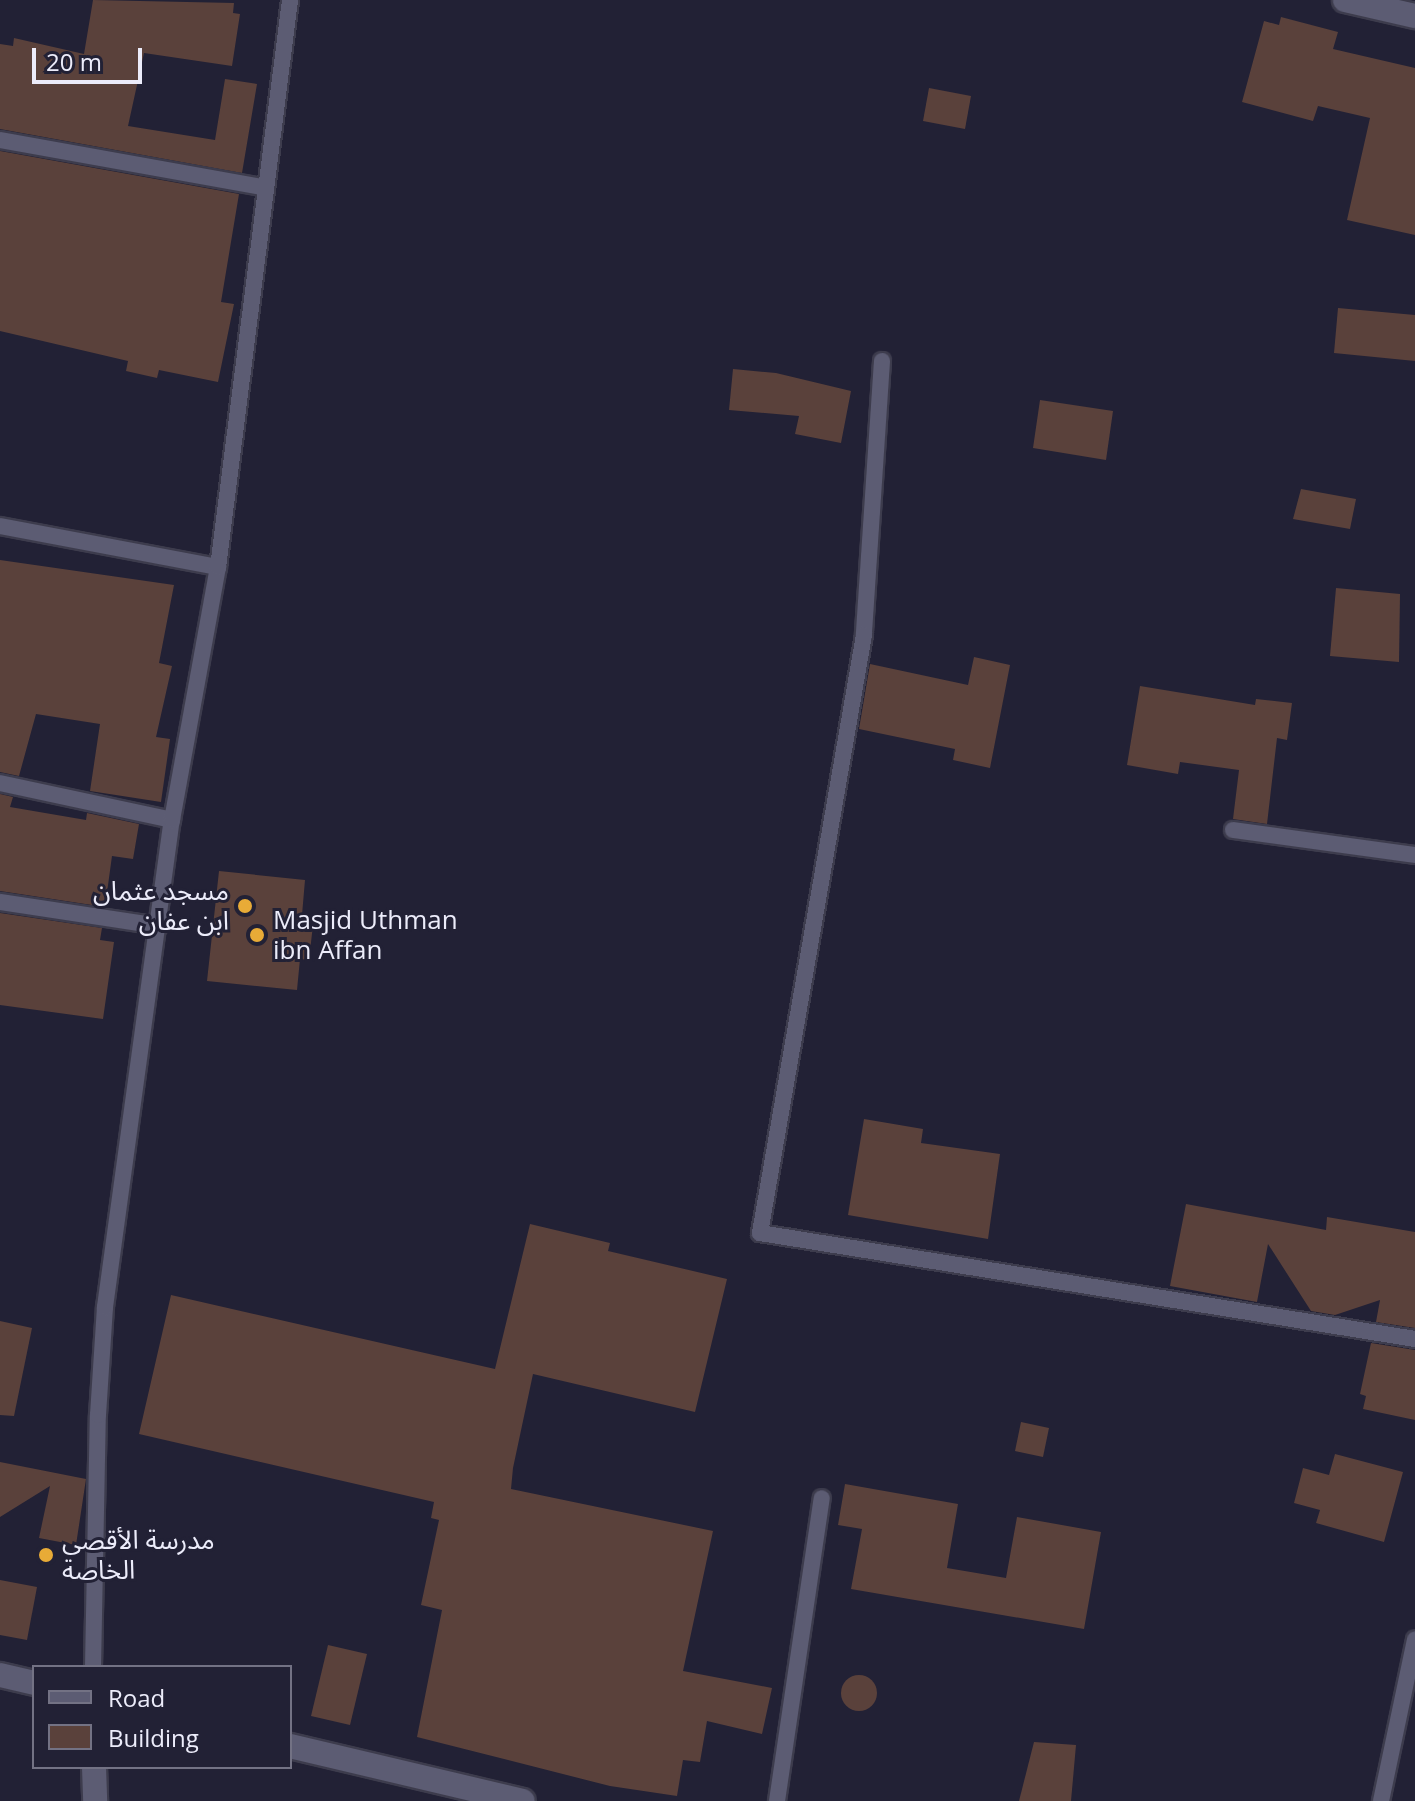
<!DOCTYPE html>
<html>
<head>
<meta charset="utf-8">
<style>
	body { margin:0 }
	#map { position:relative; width:1415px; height:1801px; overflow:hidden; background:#222135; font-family:"Open Sans","Noto Sans Arabic",sans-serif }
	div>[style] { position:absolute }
	.building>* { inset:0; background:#5a413b }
	.round { border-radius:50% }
	.roads { filter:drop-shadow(2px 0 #3d3c4d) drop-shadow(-2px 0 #3d3c4d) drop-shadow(0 2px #3d3c4d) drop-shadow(0 -2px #3d3c4d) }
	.service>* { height:16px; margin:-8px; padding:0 8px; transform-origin:8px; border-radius:8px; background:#5c5c73 }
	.minor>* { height:24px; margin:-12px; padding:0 12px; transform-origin:12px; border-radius:12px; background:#5c5c73 }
	.tertiary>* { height:24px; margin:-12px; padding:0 12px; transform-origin:12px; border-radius:12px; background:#5c5c73 }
	.secondary>* { height:24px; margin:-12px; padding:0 12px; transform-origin:12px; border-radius:12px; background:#5c5c73 }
	.dots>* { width:22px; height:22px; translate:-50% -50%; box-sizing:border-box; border:4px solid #222135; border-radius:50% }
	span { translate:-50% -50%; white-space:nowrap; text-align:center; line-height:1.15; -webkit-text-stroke:6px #222135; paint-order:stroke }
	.poi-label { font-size:26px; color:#ececfa }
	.right { translate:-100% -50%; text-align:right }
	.left { translate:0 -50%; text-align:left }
	.legend { position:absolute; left:32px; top:1665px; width:260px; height:104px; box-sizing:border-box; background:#222135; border:2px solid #737284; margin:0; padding:10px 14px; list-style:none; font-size:24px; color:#ececfa }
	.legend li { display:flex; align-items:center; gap:16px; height:40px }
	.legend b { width:40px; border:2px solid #737284 }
	.scale { position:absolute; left:32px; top:48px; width:110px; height:36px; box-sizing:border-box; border:4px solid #ececfa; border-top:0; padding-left:10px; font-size:24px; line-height:28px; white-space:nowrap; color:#ececfa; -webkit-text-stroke:6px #222135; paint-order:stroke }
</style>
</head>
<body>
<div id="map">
	<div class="building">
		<div style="clip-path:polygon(93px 0,234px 3px,233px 13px,240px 14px,232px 66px,144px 53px,128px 126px,215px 140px,225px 79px,257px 84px,242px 173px,0 129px,0 44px,13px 46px,14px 38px,84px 54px)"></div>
		<div style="clip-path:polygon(1281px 17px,1338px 32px,1333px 49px,1415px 68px,1415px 235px,1347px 220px,1370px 118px,1318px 106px,1313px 121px,1242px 102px,1264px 21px,1279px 25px)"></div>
		<div style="clip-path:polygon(929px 88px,971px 96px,965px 129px,923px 121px)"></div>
		<div style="clip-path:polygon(0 151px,239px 194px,221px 302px,234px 304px,218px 382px,159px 370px,157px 378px,126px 371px,128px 361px,0 331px)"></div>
		<div style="clip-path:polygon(1338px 308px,1415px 315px,1415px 361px,1334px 353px)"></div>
		<div style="clip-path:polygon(733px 369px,776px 373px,851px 391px,841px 443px,795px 434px,799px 416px,729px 410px)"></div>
		<div style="clip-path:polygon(1040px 400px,1113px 411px,1106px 460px,1033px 448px)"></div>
		<div style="clip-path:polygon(1301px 489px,1356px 499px,1350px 529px,1293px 519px)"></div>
		<div style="clip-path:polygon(0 560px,174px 585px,159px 663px,172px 666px,156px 737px,170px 739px,161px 802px,90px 791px,100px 724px,36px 714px,19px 776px,0 772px)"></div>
		<div style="clip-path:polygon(1336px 588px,1400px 594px,1399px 662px,1330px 656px)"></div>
		<div style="clip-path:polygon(974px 657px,1010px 665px,990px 768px,953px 760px,955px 749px,859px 729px,870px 664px,968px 685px)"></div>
		<div style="clip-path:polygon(1140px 686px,1255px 705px,1256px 699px,1292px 703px,1287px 740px,1277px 738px,1267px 824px,1233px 819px,1239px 770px,1180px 762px,1178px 774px,1127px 765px)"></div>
		<div style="clip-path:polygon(0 794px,13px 797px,10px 807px,86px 820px,87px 813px,139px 824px,133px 859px,112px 856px,105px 907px,0 891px)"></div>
		<div style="clip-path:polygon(219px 871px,305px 880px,302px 915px,314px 916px,309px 960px,300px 959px,297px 990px,207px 981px)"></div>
		<div style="clip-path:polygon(0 913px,102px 928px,100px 940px,114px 942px,103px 1019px,0 1005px)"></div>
		<div style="clip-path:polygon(864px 1119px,923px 1129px,921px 1143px,1000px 1154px,988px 1239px,848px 1215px)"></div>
		<div style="clip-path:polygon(1186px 1204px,1326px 1230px,1327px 1217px,1415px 1232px,1415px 1328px,1376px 1322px,1380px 1300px,1335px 1315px,1311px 1311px,1268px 1244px,1257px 1302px,1170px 1286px)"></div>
		<div style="clip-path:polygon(530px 1224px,610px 1243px,608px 1251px,727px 1279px,695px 1412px,533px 1374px,513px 1468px,511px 1489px,713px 1531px,683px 1671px,772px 1688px,762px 1734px,707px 1721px,700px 1762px,683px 1760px,677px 1796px,610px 1786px,417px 1737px,442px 1610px,421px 1605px,439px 1520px,431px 1518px,434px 1502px,139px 1434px,171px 1295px,495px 1369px)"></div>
		<div style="clip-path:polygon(0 1321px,32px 1328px,14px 1416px,0 1415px)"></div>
		<div style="clip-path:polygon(1371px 1343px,1415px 1350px,1415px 1420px,1363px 1409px,1366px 1396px,1360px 1394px)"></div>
		<div style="clip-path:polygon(1021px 1422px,1049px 1428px,1043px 1457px,1015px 1451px)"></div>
		<div style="clip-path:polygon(1335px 1454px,1403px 1472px,1384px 1542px,1316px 1523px,1320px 1510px,1294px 1503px,1303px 1468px,1329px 1475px)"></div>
		<div style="clip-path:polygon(0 1462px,86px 1479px,76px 1545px,39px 1538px,50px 1486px,0 1517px)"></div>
		<div style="clip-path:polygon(845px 1484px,958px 1504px,947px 1568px,1006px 1578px,1017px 1517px,1101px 1532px,1084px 1629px,851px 1589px,862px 1529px,838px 1525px)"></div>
		<div style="clip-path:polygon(0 1580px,37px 1587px,27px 1640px,0 1635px)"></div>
		<div style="clip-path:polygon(328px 1645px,367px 1654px,350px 1725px,311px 1716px)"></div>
		<div class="round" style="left:841px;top:1675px;width:36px;height:36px"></div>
		<div style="clip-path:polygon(1034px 1742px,1076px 1745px,1071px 1801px,1019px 1801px)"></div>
	</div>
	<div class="roads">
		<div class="service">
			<div style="left:0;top:140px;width:270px;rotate:10.2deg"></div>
			<div style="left:882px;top:361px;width:275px;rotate:93.8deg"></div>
			<div style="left:864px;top:635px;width:607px;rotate:99.87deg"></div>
			<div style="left:760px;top:1233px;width:664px;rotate:9.19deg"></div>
			<div style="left:0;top:526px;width:222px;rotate:10.7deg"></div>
			<div style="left:0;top:783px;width:176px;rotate:12.1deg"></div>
			<div style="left:1233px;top:830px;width:184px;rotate:7.8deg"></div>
			<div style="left:0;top:902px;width:161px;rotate:8.6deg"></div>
			<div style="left:93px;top:1667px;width:252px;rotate:-88.9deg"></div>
			<div style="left:98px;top:1415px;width:108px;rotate:-86.3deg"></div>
			<div style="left:105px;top:1307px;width:492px;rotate:-82.2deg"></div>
			<div style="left:172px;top:820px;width:257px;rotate:-79.7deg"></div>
			<div style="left:218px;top:567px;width:572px;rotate:-82.76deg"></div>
			<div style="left:777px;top:1801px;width:306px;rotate:-81.6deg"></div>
			<div style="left:1381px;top:1801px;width:165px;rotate:-78.1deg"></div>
		</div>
		<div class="minor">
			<div style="left:1345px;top:0;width:72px;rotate:12.9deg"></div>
		</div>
		<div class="tertiary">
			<div style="left:94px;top:1767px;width:34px;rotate:88deg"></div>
		</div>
		<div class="secondary">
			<div style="left:0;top:1675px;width:35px;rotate:13deg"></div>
			<div style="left:290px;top:1746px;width:239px;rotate:13.3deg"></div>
		</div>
	</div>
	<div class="dots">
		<div style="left:245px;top:906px;background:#e8ab37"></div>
		<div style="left:257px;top:935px;background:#e8ab37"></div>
		<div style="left:46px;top:1555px;background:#e8ab37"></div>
	</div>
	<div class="poi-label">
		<span class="right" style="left:229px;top:906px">مسجد عثمان<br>ابن عفان</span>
		<span class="left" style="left:273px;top:935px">Masjid Uthman<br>ibn Affan</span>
		<span class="left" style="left:62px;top:1555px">مدرسة الأقصى<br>الخاصة</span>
	</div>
	<ul class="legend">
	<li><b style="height:10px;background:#5c5c73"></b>Road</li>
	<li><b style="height:22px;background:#5a413b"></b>Building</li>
	</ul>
	<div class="scale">20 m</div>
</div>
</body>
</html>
